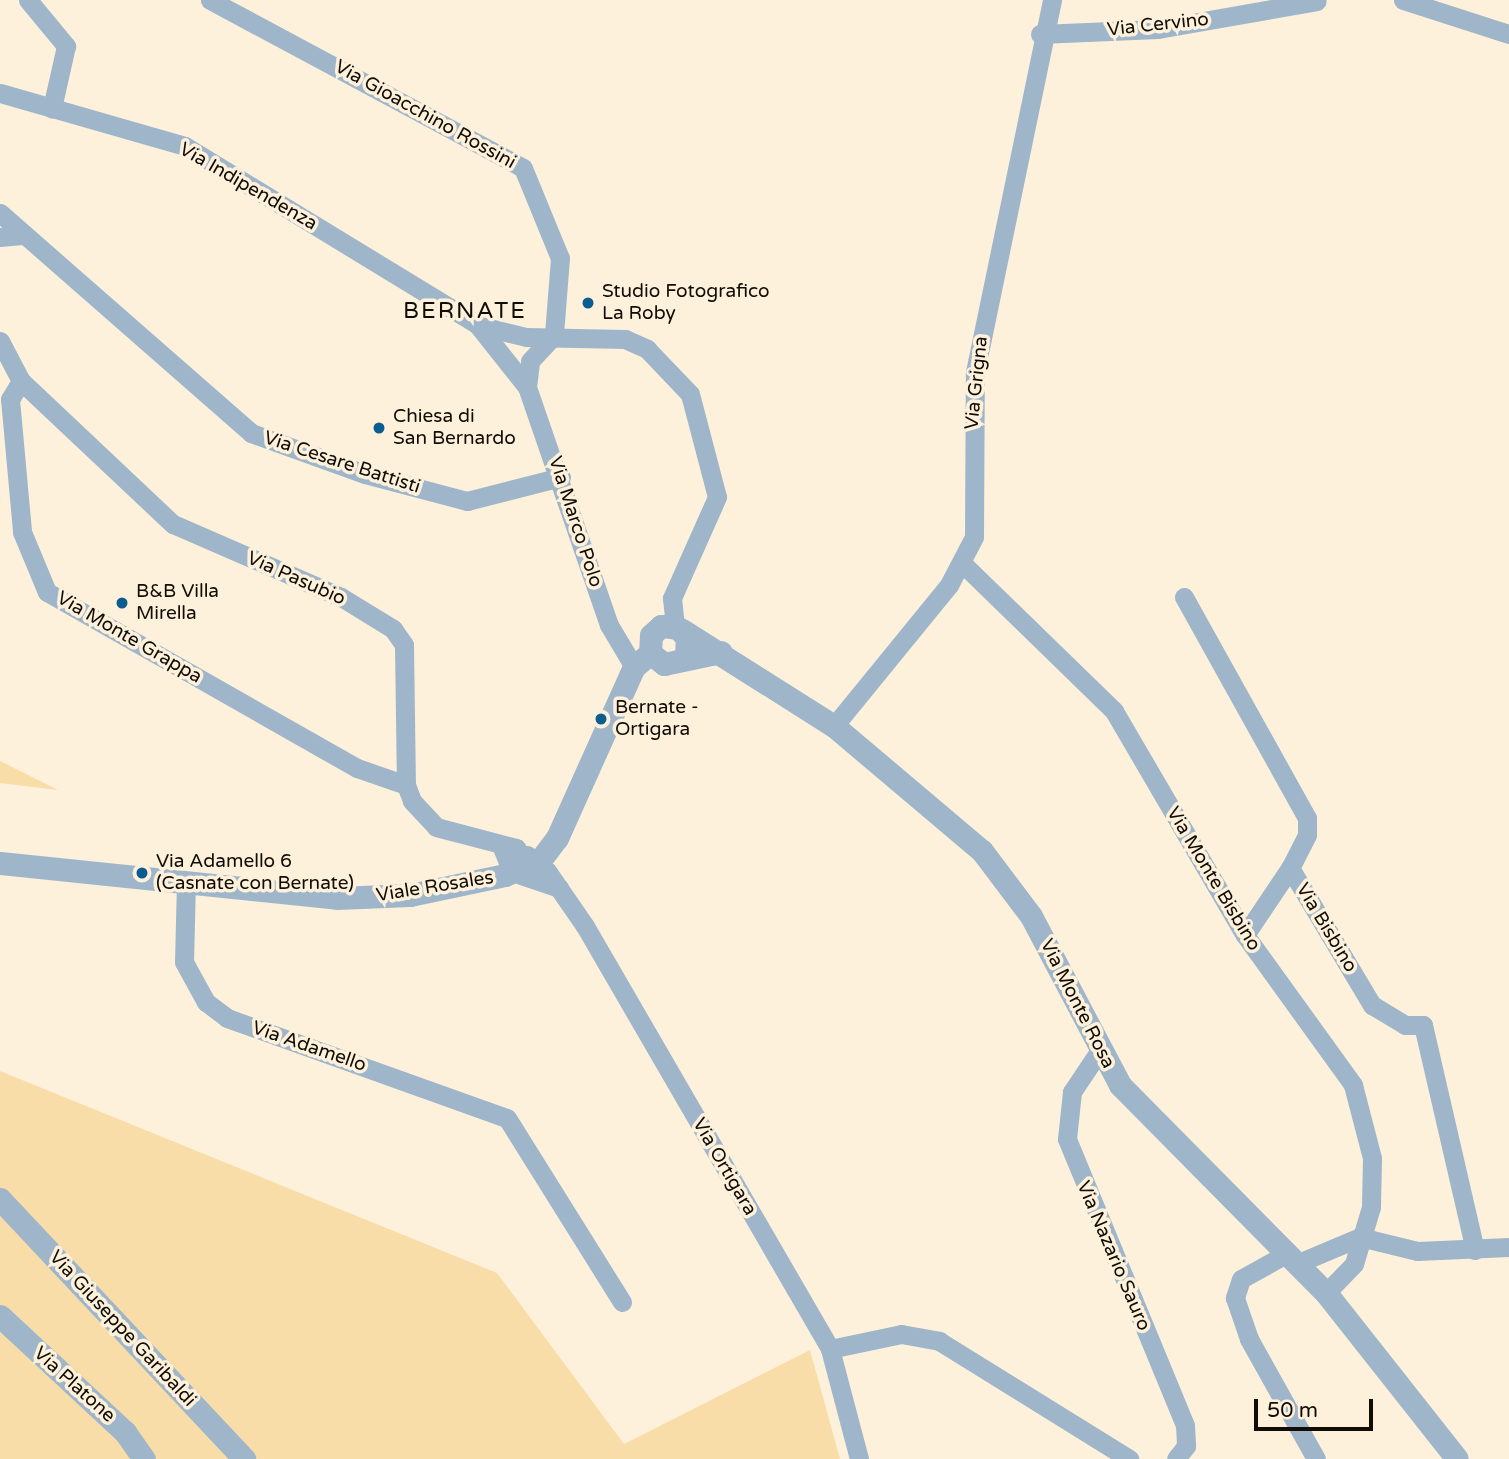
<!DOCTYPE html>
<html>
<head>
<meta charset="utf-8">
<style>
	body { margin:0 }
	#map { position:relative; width:1509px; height:1459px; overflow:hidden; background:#fdf1db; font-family:"Varela Round",sans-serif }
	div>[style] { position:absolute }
	.green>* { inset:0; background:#f9dda8 }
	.minor>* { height:19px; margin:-9.5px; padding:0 9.5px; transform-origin:9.5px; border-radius:9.5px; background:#9fb6ca }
	.tertiary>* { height:23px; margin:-11.5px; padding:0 11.5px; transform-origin:11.5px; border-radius:11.5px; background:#9fb6ca }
	.dots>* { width:19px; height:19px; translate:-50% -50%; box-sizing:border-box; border:4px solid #fdf1db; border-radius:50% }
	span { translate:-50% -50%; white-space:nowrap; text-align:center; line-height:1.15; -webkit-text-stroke:7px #fdf1db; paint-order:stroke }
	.street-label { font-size:19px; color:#110c04 }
	.poi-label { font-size:19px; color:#110c04 }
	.left { translate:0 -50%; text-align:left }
	.quarter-label { font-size:23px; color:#110c04; letter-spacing:2px }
	.scale { position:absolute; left:1254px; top:1399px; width:119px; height:32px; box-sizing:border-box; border:4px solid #110c04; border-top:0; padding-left:9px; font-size:21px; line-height:24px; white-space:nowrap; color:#110c04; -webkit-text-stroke:5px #fdf1db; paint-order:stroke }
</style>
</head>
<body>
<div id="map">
	<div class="green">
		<div style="clip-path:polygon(0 761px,58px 790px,0 783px)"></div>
		<div style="clip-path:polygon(0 1071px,497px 1273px,624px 1444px,810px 1350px,840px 1459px,0 1459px)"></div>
	</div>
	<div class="minor">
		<div style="left:28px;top:0;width:60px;rotate:50.4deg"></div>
		<div style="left:66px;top:46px;width:64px;rotate:102.7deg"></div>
		<div style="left:210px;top:0;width:355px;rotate:28.2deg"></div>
		<div style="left:523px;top:168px;width:97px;rotate:67.7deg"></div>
		<div style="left:560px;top:258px;width:77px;rotate:94.5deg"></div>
		<div style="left:1403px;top:0;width:111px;rotate:17.8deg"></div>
		<div style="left:1040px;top:34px;width:118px;rotate:-2.4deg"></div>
		<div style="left:1158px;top:29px;width:161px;rotate:-10deg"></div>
		<div style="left:0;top:93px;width:192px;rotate:16deg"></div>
		<div style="left:185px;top:146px;width:342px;rotate:31.4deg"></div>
		<div style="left:477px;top:324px;width:80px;rotate:51.6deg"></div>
		<div style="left:527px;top:387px;width:252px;rotate:71deg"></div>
		<div style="left:609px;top:625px;width:49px;rotate:59.2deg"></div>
		<div style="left:0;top:213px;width:334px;rotate:41.2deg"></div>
		<div style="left:251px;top:433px;width:121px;rotate:19.8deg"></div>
		<div style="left:365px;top:474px;width:106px;rotate:14.8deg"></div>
		<div style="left:467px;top:501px;width:97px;rotate:-14.3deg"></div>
		<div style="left:0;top:237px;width:25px;rotate:-5deg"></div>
		<div style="left:481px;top:326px;width:46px;rotate:13.7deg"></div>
		<div style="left:526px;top:337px;width:99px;rotate:1.2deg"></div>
		<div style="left:625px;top:339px;width:24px;rotate:24deg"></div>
		<div style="left:647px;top:349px;width:62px;rotate:46.3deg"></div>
		<div style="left:690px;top:394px;width:106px;rotate:75.3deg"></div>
		<div style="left:717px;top:497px;width:111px;rotate:114deg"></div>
		<div style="left:672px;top:598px;width:28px;rotate:84deg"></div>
		<div style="left:0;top:341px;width:45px;rotate:62.3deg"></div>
		<div style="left:21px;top:381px;width:209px;rotate:43.3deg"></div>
		<div style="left:173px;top:524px;width:183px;rotate:23.5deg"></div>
		<div style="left:341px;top:597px;width:61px;rotate:31.6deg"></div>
		<div style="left:393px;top:629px;width:19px;rotate:55deg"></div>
		<div style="left:404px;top:645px;width:140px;rotate:89.2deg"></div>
		<div style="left:406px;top:785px;width:17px;rotate:69deg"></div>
		<div style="left:412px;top:801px;width:35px;rotate:47deg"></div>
		<div style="left:436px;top:827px;width:83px;rotate:14.7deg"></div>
		<div style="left:516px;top:848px;width:21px;rotate:55deg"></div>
		<div style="left:21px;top:381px;width:21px;rotate:121deg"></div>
		<div style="left:10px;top:399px;width:134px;rotate:84.8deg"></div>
		<div style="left:22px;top:532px;width:65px;rotate:67.4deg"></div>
		<div style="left:47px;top:592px;width:356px;rotate:29.6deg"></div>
		<div style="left:357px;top:768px;width:52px;rotate:19.1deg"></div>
		<div style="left:527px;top:387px;width:26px;rotate:-83deg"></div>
		<div style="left:530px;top:361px;width:35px;rotate:-47deg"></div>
		<div style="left:963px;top:564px;width:211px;rotate:44.2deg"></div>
		<div style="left:1114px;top:711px;width:259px;rotate:59.7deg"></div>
		<div style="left:1245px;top:935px;width:185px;rotate:54.2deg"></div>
		<div style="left:1353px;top:1085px;width:75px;rotate:75.4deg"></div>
		<div style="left:1372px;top:1158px;width:49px;rotate:91.2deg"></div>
		<div style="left:1371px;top:1207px;width:59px;rotate:106.6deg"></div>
		<div style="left:1354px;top:1264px;width:40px;rotate:134deg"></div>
		<div style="left:1184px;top:597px;width:253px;rotate:60.9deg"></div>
		<div style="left:1307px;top:818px;width:17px;rotate:90deg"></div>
		<div style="left:1307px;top:835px;width:37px;rotate:117deg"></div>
		<div style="left:1290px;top:868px;width:160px;rotate:59.1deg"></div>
		<div style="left:1372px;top:1005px;width:39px;rotate:31deg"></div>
		<div style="left:1405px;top:1025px;width:18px"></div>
		<div style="left:1423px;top:1025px;width:231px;rotate:77deg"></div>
		<div style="left:834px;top:726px;width:182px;rotate:-50.8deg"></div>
		<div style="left:949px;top:585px;width:54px;rotate:-62.5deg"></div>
		<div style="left:974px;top:537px;width:165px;rotate:-89.7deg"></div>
		<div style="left:975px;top:372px;width:380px;rotate:-78.3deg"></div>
		<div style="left:501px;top:845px;width:29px;rotate:68deg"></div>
		<div style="left:512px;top:872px;width:50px;rotate:18.8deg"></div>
		<div style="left:527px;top:855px;width:26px;rotate:39deg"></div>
		<div style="left:547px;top:871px;width:67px;rotate:55.4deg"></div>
		<div style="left:585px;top:926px;width:489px;rotate:59.9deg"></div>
		<div style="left:830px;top:1349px;width:114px;rotate:75.2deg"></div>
		<div style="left:186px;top:881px;width:81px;rotate:91.4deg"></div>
		<div style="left:184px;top:962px;width:46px;rotate:61.2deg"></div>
		<div style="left:206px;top:1002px;width:26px;rotate:37deg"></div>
		<div style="left:227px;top:1018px;width:297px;rotate:19.7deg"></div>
		<div style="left:507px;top:1118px;width:217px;rotate:58deg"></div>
		<div style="left:1245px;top:935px;width:81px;rotate:-56.1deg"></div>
		<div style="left:1098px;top:1053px;width:47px;rotate:123.7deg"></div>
		<div style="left:1072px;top:1092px;width:47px;rotate:96.1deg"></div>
		<div style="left:1067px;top:1139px;width:309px;rotate:67.6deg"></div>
		<div style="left:1185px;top:1425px;width:21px;rotate:87deg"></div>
		<div style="left:1186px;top:1446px;width:16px;rotate:128deg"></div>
		<div style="left:1360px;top:1237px;width:59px;rotate:13.8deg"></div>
		<div style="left:1417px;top:1251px;width:92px;rotate:-2.5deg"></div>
		<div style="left:1286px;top:1254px;width:51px;rotate:150.9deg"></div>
		<div style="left:1241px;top:1279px;width:20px;rotate:108deg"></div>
		<div style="left:1235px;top:1298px;width:43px;rotate:71.1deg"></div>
		<div style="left:1249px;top:1339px;width:137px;rotate:60.8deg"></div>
		<div style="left:1296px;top:1264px;width:69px;rotate:-22.9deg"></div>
		<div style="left:830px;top:1349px;width:73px;rotate:-11.9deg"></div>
		<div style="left:901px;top:1334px;width:39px;rotate:10deg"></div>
		<div style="left:939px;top:1341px;width:224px;rotate:31.8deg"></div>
	</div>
	<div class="tertiary">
		<div style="left:682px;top:630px;width:180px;rotate:32.3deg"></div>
		<div style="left:834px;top:726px;width:194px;rotate:40.2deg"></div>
		<div style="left:982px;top:851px;width:81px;rotate:53deg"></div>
		<div style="left:1031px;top:916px;width:191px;rotate:62.2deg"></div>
		<div style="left:1120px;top:1085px;width:293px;rotate:45.3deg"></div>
		<div style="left:1326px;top:1293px;width:211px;rotate:51.7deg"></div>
		<div style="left:686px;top:655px;width:17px;rotate:-87deg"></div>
		<div style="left:687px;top:638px;width:13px;rotate:-132deg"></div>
		<div style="left:678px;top:628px;width:17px;rotate:-173deg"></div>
		<div style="left:661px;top:626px;width:13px;rotate:138deg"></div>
		<div style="left:651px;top:635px;width:18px;rotate:93deg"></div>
		<div style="left:650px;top:653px;width:18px;rotate:38deg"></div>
		<div style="left:664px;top:664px;width:58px;rotate:-11.9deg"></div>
		<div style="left:0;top:863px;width:339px;rotate:5.9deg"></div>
		<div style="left:337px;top:898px;width:73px;rotate:-2.4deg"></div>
		<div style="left:410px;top:895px;width:97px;rotate:-11.9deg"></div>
		<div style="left:505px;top:875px;width:39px;rotate:-24deg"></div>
		<div style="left:541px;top:859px;width:26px;rotate:-53deg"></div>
		<div style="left:557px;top:838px;width:188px;rotate:-65.8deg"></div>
		<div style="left:634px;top:667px;width:21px;rotate:-41deg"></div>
		<div style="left:0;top:1199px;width:357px;rotate:46.8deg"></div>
		<div style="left:0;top:1316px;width:171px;rotate:42.9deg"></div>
		<div style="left:125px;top:1432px;width:33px;rotate:55deg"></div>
	</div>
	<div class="dots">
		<div style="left:588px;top:303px;background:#0c5d8f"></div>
		<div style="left:379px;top:428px;background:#0c5d8f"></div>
		<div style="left:122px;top:603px;background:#0c5d8f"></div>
		<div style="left:601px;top:719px;background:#0c5d8f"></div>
		<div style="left:142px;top:873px;background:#0c5d8f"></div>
	</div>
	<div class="street-label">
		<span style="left:1158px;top:25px;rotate:-6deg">Via Cervino</span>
		<span style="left:425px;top:115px;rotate:29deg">Via Gioacchino Rossini</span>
		<span style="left:248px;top:187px;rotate:30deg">Via Indipendenza</span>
		<span style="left:977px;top:383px;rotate:-84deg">Via Grigna</span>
		<span style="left:342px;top:463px;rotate:18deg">Via Cesare Battisti</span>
		<span style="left:575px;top:522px;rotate:72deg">Via Marco Polo</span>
		<span style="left:296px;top:579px;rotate:24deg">Via Pasubio</span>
		<span style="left:129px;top:638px;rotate:30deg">Via Monte Grappa</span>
		<span style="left:1213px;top:879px;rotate:59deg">Via Monte Bisbino</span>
		<span style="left:435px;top:887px;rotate:-9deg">Viale Rosales</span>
		<span style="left:1326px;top:928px;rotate:59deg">Via Bisbino</span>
		<span style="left:1077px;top:1004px;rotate:63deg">Via Monte Rosa</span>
		<span style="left:309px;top:1047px;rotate:19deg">Via Adamello</span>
		<span style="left:724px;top:1167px;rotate:60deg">Via Ortigara</span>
		<span style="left:1113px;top:1256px;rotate:67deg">Via Nazario Sauro</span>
		<span style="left:122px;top:1329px;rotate:47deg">Via Giuseppe Garibaldi</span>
		<span style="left:74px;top:1385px;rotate:42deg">Via Platone</span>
	</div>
	<div class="poi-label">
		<span class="left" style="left:602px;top:303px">Studio Fotografico<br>La Roby</span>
		<span class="left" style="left:393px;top:428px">Chiesa di<br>San Bernardo</span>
		<span class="left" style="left:136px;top:603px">B&amp;B Villa<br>Mirella</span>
		<span class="left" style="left:615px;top:719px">Bernate -<br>Ortigara</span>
		<span class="left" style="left:156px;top:873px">Via Adamello 6<br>(Casnate con Bernate)</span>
	</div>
	<div class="quarter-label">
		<span style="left:465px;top:311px">BERNATE</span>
	</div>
	<div class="scale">50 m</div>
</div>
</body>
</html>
